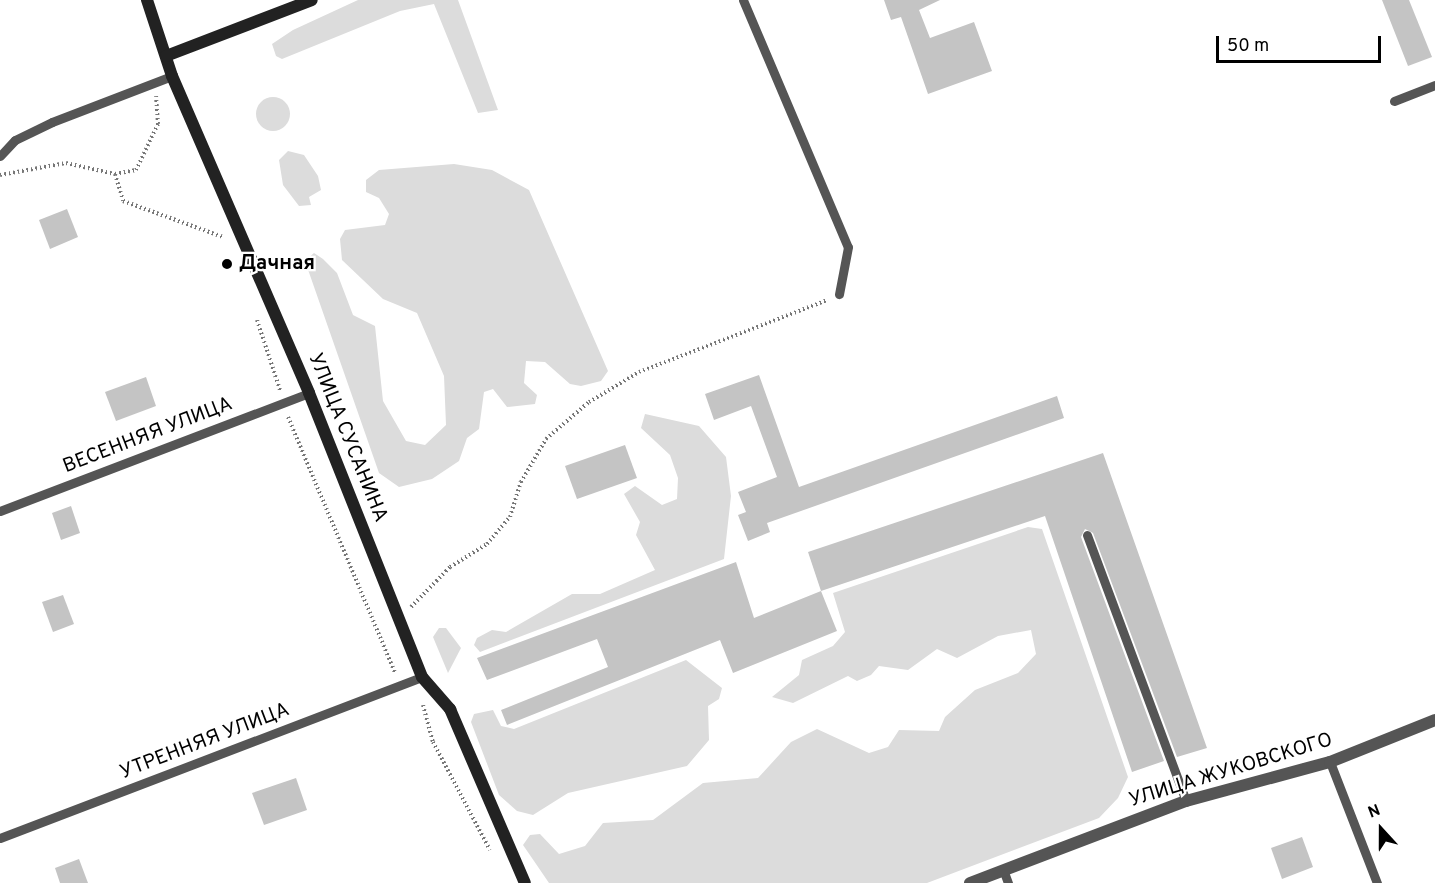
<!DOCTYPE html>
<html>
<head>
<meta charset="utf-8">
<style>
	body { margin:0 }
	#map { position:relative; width:1435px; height:883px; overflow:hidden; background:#fff; font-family:Overpass,sans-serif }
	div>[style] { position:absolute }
	.green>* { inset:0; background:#dcdcdc }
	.round { border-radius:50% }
	.building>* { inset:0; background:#c4c4c4 }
	.path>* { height:4px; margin-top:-2px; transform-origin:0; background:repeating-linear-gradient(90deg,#777 0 1.5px,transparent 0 4.5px) }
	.lane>* { height:9px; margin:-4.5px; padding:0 4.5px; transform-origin:4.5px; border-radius:4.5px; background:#555 }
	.street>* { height:12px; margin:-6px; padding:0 6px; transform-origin:6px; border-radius:6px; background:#555 }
	.secondary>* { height:12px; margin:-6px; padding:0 6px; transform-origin:6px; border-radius:6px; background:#222 }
	.dots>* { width:16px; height:16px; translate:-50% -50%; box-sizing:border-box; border:3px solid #fff; border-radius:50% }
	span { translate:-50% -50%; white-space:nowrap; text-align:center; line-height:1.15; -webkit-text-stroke:4.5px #fff; paint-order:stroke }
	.poi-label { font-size:20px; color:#000; font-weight:700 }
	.left { translate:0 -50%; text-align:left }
	.street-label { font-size:20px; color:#000 }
	.north { position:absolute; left:1351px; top:799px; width:60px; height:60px; -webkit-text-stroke:4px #fff; paint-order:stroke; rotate:339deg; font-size:16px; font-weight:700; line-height:24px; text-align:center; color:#000 }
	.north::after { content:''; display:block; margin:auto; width:21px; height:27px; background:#000; clip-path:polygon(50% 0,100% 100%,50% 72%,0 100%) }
	.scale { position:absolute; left:1216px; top:36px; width:165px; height:27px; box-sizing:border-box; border:3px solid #000; border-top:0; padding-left:8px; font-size:18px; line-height:21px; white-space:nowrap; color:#000; -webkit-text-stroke:4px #fff; paint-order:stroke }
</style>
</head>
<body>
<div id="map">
	<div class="green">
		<div style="clip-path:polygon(358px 0,458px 0,498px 110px,478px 113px,434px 4px,400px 11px,282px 59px,276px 56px,272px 44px,293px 30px)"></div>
		<div class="round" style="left:256px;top:97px;width:34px;height:34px"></div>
		<div style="clip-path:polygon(288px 151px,304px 155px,318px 176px,321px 190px,309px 197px,311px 205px,299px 206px,283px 185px,279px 160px)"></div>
		<div style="clip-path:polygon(454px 164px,492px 170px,529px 190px,608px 371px,601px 381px,581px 386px,570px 384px,545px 362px,526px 361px,524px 383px,537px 395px,535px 404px,507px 407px,493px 389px,484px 392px,479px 429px,467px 438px,459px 461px,432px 479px,399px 487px,379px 473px,305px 261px,314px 253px,323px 259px,337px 273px,353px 315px,375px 326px,383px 401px,406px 441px,425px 445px,446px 425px,444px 376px,417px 313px,383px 299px,342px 260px,340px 239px,345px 230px,385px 225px,389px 214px,379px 198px,366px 192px,366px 180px,379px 170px)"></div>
		<div style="clip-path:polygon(645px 414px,699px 426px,726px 457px,731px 496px,724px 559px,480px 652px,474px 645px,477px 638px,492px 630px,506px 632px,572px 594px,600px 594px,655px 570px,636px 535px,640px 522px,624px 494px,635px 486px,662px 505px,677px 499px,678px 478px,670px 455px,641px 428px)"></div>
		<div style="clip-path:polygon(1028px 527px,1042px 529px,1128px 777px,1118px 798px,1099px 818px,927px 883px,549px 883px,534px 861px,523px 845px,530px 835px,540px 834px,559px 854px,585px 846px,603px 823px,653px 820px,703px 783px,758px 778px,791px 742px,817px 729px,869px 753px,888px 747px,899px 730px,939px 731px,945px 717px,975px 690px,1018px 673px,1036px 654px,1031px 630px,998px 636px,957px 658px,937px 649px,908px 670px,879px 666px,871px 675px,857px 681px,848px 676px,793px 703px,772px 697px,799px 675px,802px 660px,833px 646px,845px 632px,833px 593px)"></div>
		<div style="clip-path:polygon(439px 628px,446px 628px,461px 648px,448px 673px,433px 637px)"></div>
		<div style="clip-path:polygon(686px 660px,722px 688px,719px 699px,708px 706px,709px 740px,687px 766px,568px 793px,533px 815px,517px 811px,499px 795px,471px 722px,474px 714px,493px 710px,501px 726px,514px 729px)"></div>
	</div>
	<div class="building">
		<div style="clip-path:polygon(884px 0,940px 0,919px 10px,930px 38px,974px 22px,992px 71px,928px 94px,901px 17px,891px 20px)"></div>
		<div style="clip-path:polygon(1382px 0,1409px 0,1432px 57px,1408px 66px)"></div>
		<div style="clip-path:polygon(67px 209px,78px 237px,50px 249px,39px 220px)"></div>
		<div style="clip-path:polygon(759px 375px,799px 487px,1057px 396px,1064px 418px,767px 523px,770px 532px,748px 541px,738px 515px,746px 512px,738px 492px,777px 477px,751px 406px,714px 420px,705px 394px)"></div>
		<div style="clip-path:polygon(146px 377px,156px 406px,116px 421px,105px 392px)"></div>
		<div style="clip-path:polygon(625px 445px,637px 478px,577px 499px,565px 466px)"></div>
		<div style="clip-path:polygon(1103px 453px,1207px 748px,1177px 757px,1093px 533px,1085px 529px,1081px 537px,1164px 761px,1132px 772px,1045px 516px,821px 591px,808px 552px)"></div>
		<div style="clip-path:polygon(71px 506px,80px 533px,61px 540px,52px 513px)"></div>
		<div style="clip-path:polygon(736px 562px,754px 618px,821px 591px,837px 631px,733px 673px,720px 640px,507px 725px,501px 710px,608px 667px,597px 639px,487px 680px,477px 658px)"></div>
		<div style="clip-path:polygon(63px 595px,74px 624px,53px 632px,42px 602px)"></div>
		<div style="clip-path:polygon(296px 778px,307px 810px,264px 825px,252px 793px)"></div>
		<div style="clip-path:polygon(1302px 837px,1313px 867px,1282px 879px,1271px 848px)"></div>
		<div style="clip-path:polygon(79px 859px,88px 883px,60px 883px,55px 868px)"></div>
	</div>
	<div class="path">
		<div style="left:115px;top:174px;width:21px;rotate:-11deg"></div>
		<div style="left:136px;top:170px;width:51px;rotate:-64.4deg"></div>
		<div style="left:158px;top:124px;width:28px;rotate:-94deg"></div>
		<div style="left:0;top:175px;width:67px;rotate:-10.3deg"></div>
		<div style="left:66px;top:163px;width:50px;rotate:12.7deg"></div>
		<div style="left:115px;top:174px;width:28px;rotate:73deg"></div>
		<div style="left:123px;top:201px;width:106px;rotate:19.8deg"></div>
		<div style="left:257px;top:320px;width:74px;rotate:71.8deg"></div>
		<div style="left:288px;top:417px;width:277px;rotate:67.3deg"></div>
		<div style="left:411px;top:607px;width:56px;rotate:-45.7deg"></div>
		<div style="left:450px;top:567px;width:44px;rotate:-31.9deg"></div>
		<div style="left:487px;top:544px;width:35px;rotate:-50deg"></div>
		<div style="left:510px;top:517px;width:37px;rotate:-73deg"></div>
		<div style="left:521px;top:482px;width:50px;rotate:-59.8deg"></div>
		<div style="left:546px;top:439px;width:57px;rotate:-40.7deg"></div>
		<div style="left:589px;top:402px;width:58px;rotate:-31deg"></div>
		<div style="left:639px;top:372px;width:202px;rotate:-20.9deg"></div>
		<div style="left:423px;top:705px;width:38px;rotate:75deg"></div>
		<div style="left:433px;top:742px;width:122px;rotate:62.2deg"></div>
	</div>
	<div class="lane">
		<div style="left:743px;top:0;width:268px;rotate:67deg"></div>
		<div style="left:848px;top:247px;width:48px;rotate:100.8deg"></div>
		<div style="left:1394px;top:101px;width:44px;rotate:-21.3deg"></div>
		<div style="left:0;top:156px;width:22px;rotate:-47deg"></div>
		<div style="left:15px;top:140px;width:41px;rotate:-25.9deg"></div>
		<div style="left:52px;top:122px;width:129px;rotate:-21deg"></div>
		<div style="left:0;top:511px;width:331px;rotate:-20.9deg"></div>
		<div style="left:1087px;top:535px;width:284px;rotate:69.6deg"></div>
		<div style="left:1330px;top:762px;width:130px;rotate:68.8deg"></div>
		<div style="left:0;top:838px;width:452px;rotate:-20.9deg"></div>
		<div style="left:1004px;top:872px;width:12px;rotate:70deg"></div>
	</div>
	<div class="street">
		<div style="left:970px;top:883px;width:231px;rotate:-20.8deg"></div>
		<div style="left:1186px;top:801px;width:149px;rotate:-15.2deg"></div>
		<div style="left:1330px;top:762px;width:113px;rotate:-21.8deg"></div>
	</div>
	<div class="secondary">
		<div style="left:147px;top:0;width:80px;rotate:71.8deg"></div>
		<div style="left:172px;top:76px;width:345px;rotate:66.6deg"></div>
		<div style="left:309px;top:393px;width:306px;rotate:68.3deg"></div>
		<div style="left:422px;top:677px;width:43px;rotate:48.8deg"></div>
		<div style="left:450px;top:709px;width:189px;rotate:66.7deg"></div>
		<div style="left:166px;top:56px;width:156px;rotate:-21deg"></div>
	</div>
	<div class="dots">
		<div style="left:227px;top:264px;background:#000"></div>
	</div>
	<div class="poi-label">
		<span class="left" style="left:239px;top:264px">Дачная</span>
	</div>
	<div class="street-label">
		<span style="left:148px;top:436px;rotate:-21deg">ВЕСЕННЯЯ УЛИЦА</span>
		<span style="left:347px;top:438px;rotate:68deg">УЛИЦА СУСАНИНА</span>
		<span style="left:205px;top:742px;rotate:-21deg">УТРЕННЯЯ УЛИЦА</span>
		<span style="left:1231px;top:771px;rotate:-17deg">УЛИЦА ЖУКОВСКОГО</span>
	</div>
	<div class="north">N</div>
	<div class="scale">50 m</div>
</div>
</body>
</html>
